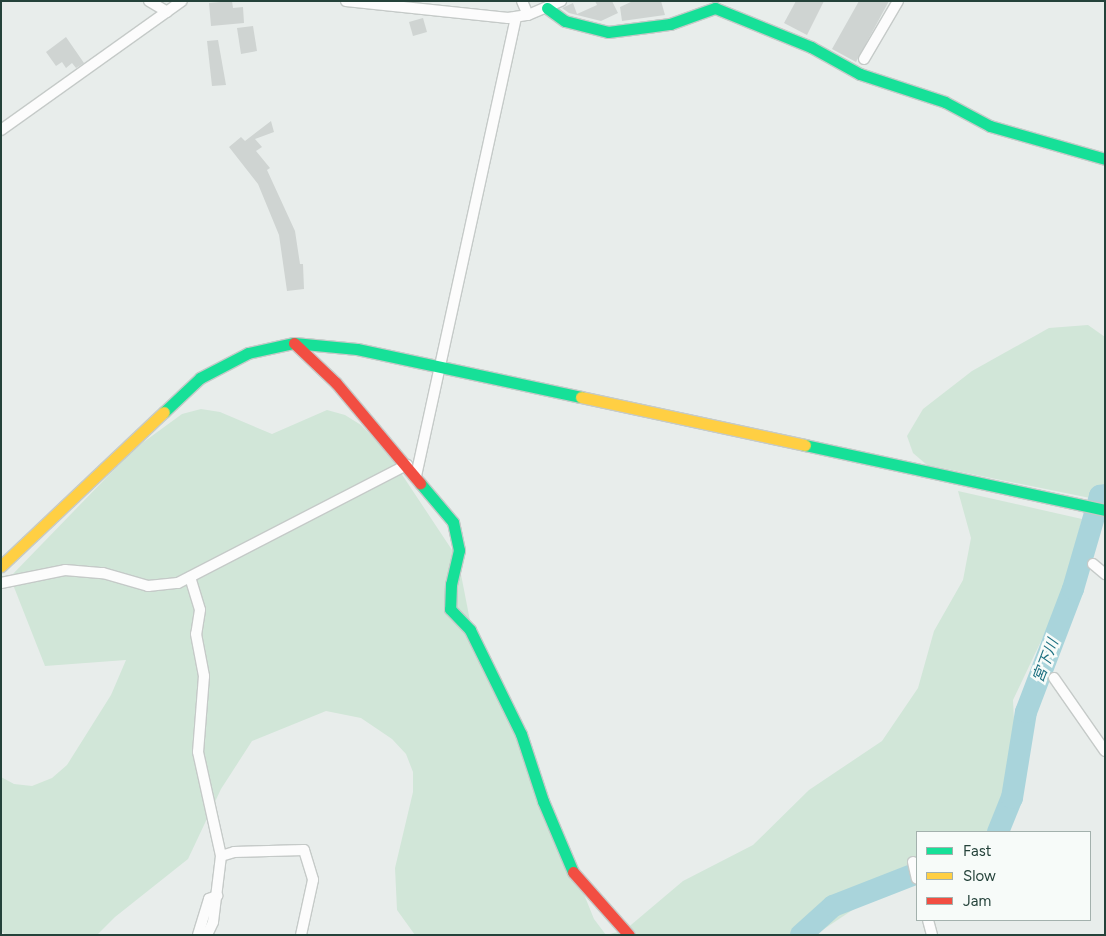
<!DOCTYPE html>
<html>
<head>
<meta charset="utf-8">
<style>
	body { margin:0 }
	#map { position:relative; width:1106px; height:936px; overflow:hidden; background:#e8edeb; font-family:Figtree,"Noto Sans JP",sans-serif }
	div>[style] { position:absolute }
	.green>* { inset:0; background:#d1e6d8 }
	.river>* { height:22px; margin:-11px; padding:0 11px; transform-origin:11px; border-radius:11px; background:#a9d4db }
	.building>* { inset:0; background:#cfd4d2 }
	.roads { filter:drop-shadow(1px 0 #c5cac8) drop-shadow(-1px 0 #c5cac8) drop-shadow(0 1px #c5cac8) drop-shadow(0 -1px #c5cac8) }
	.street>* { height:10px; margin:-5px; padding:0 5px; transform-origin:5px; border-radius:5px; background:#fcfcfc }
	.fast>* { height:11px; margin:-5.5px; padding:0 5.5px; transform-origin:5.5px; border-radius:5.5px; background:#16e098 }
	.slow>* { height:11px; margin:-5.5px; padding:0 5.5px; transform-origin:5.5px; border-radius:5.5px; background:#ffcf43 }
	.jam>* { height:11px; margin:-5.5px; padding:0 5.5px; transform-origin:5.5px; border-radius:5.5px; background:#f24e42 }
	span { translate:-50% -50%; white-space:nowrap; text-align:center; line-height:1.15; -webkit-text-stroke:5px #f7fbf9; paint-order:stroke }
	.water-label { font-size:15px; color:#1c6f80; font-style:italic }
	.frame { position:absolute; inset:0; border:2px solid #24423a; pointer-events:none }
	.legend { position:absolute; left:916px; top:831px; width:175px; height:90px; box-sizing:border-box; background:#f7fbf9; border:1px solid #a3b1ad; margin:0; padding:6px 9px; list-style:none; font-size:15px; color:#24423a }
	.legend li { display:flex; align-items:center; gap:10px; height:25px }
	.legend b { width:25px; border:1px solid #a3b1ad }
</style>
</head>
<body>
<div id="map">
	<div class="green">
		<div style="clip-path:polygon(1088px 325px,1105px 337px,1105px 501px,927px 465px,913px 453px,907px 436px,923px 409px,972px 371px,1049px 328px)"></div>
		<div style="clip-path:polygon(201px 409px,220px 412px,272px 434px,327px 410px,345px 415px,361px 425px,387px 452px,458px 559px,472px 631px,491px 664px,594px 919px,606px 935px,415px 935px,397px 910px,395px 868px,413px 792px,413px 772px,406px 754px,392px 739px,361px 718px,326px 711px,252px 741px,221px 789px,188px 859px,115px 917px,97px 935px,6px 935px,1px 931px,1px 777px,14px 784px,32px 786px,52px 778px,67px 765px,111px 695px,126px 660px,45px 666px,10px 577px,134px 449px,182px 414px)"></div>
		<div style="clip-path:polygon(958px 491px,1082px 519px,1061px 599px,1013px 700px,1018px 804px,1012px 821px,997px 832px,917px 832px,917px 879px,857px 907px,815px 935px,606px 935px,625px 930px,683px 881px,753px 845px,809px 790px,882px 741px,918px 688px,934px 631px,963px 580px,971px 538px)"></div>
	</div>
	<div class="river">
		<div style="left:998px;top:832px;width:37px;rotate:-68deg"></div>
		<div style="left:1012px;top:798px;width:87px;rotate:-80.8deg"></div>
		<div style="left:1026px;top:712px;width:132px;rotate:-69.1deg"></div>
		<div style="left:1073px;top:589px;width:97px;rotate:-73.8deg"></div>
		<div style="left:1100px;top:496px;width:5px;rotate:-11deg"></div>
		<div style="left:801px;top:935px;width:43px;rotate:-42.2deg"></div>
		<div style="left:833px;top:906px;width:90px;rotate:-21.4deg"></div>
	</div>
	<div class="building">
		<div style="clip-path:polygon(232px 1px,233px 8px,243px 7px,244px 23px,211px 26px,209px 3px)"></div>
		<div style="clip-path:polygon(595px 1px,612px 1px,618px 13px,601px 21px,569px 13px,562px 8px,573px 3px,577px 14px,597px 5px)"></div>
		<div style="clip-path:polygon(633px 1px,661px 1px,665px 15px,622px 21px,620px 7px)"></div>
		<div style="clip-path:polygon(796px 1px,824px 1px,807px 35px,784px 23px)"></div>
		<div style="clip-path:polygon(859px 1px,889px 1px,856px 62px,832px 49px)"></div>
		<div style="clip-path:polygon(423px 18px,427px 32px,413px 36px,409px 22px)"></div>
		<div style="clip-path:polygon(253px 26px,257px 51px,241px 54px,237px 28px)"></div>
		<div style="clip-path:polygon(66px 37px,84px 63px,76px 68px,72px 63px,66px 68px,62px 62px,56px 66px,46px 52px)"></div>
		<div style="clip-path:polygon(218px 40px,226px 85px,212px 86px,207px 41px)"></div>
		<div style="clip-path:polygon(271px 121px,274px 132px,255px 139px,262px 147px,256px 151px,270px 168px,267px 170px,295px 231px,300px 264px,303px 264px,304px 289px,287px 291px,279px 235px,258px 184px,229px 147px,241px 137px,245px 141px)"></div>
	</div>
	<div class="roads">
		<div class="street">
			<div style="left:149px;top:1px;width:21px;rotate:31deg"></div>
			<div style="left:346px;top:1px;width:163px;rotate:6deg"></div>
			<div style="left:508px;top:18px;width:20px;rotate:-9deg"></div>
			<div style="left:528px;top:15px;width:36px;rotate:-23deg"></div>
			<div style="left:522px;top:1px;width:15px;rotate:67deg"></div>
			<div style="left:864px;top:59px;width:67px;rotate:-59.6deg"></div>
			<div style="left:1px;top:130px;width:222px;rotate:-35.5deg"></div>
			<div style="left:416px;top:476px;width:469px;rotate:-77.7deg"></div>
			<div style="left:1093px;top:564px;width:16px;rotate:40deg"></div>
			<div style="left:190px;top:577px;width:34px;rotate:73deg"></div>
			<div style="left:200px;top:610px;width:24px;rotate:99deg"></div>
			<div style="left:196px;top:634px;width:43px;rotate:79.2deg"></div>
			<div style="left:204px;top:676px;width:76px;rotate:94.5deg"></div>
			<div style="left:198px;top:752px;width:107px;rotate:77.5deg"></div>
			<div style="left:1px;top:583px;width:65px;rotate:-11.5deg"></div>
			<div style="left:65px;top:570px;width:38px;rotate:5deg"></div>
			<div style="left:103px;top:573px;width:47px;rotate:16.1deg"></div>
			<div style="left:148px;top:586px;width:30px;rotate:-6deg"></div>
			<div style="left:178px;top:583px;width:258px;rotate:-27.3deg"></div>
			<div style="left:1054px;top:678px;width:89px;rotate:55.1deg"></div>
			<div style="left:913px;top:862px;width:17px;rotate:77deg"></div>
			<div style="left:928px;top:920px;width:16px;rotate:75deg"></div>
			<div style="left:198px;top:935px;width:38px;rotate:-73deg"></div>
			<div style="left:209px;top:899px;width:9px;rotate:-21deg"></div>
			<div style="left:207px;top:935px;width:14px;rotate:-65deg"></div>
			<div style="left:213px;top:922px;width:66px;rotate:-83.1deg"></div>
			<div style="left:221px;top:856px;width:14px;rotate:-17deg"></div>
			<div style="left:234px;top:852px;width:70px;rotate:-1.6deg"></div>
			<div style="left:304px;top:850px;width:31px;rotate:73deg"></div>
			<div style="left:313px;top:880px;width:56px;rotate:102.3deg"></div>
		</div>
		<div class="fast">
			<div style="left:547px;top:8px;width:22px;rotate:36deg"></div>
			<div style="left:565px;top:21px;width:44px;rotate:14.3deg"></div>
			<div style="left:608px;top:32px;width:63px;rotate:-7.4deg"></div>
			<div style="left:670px;top:24px;width:48px;rotate:-19.6deg"></div>
			<div style="left:715px;top:8px;width:104px;rotate:22.1deg"></div>
			<div style="left:811px;top:47px;width:56px;rotate:28.9deg"></div>
			<div style="left:860px;top:74px;width:89px;rotate:18.2deg"></div>
			<div style="left:945px;top:102px;width:51px;rotate:28.1deg"></div>
			<div style="left:990px;top:126px;width:120px;rotate:16deg"></div>
			<div style="left:164px;top:412px;width:50px;rotate:-43.4deg"></div>
			<div style="left:200px;top:378px;width:54px;rotate:-27.5deg"></div>
			<div style="left:248px;top:353px;width:47px;rotate:-12.3deg"></div>
			<div style="left:294px;top:343px;width:63px;rotate:5.4deg"></div>
			<div style="left:357px;top:349px;width:229px;rotate:12.1deg"></div>
			<div style="left:805px;top:445px;width:307px;rotate:12.2deg"></div>
			<div style="left:420px;top:483px;width:51px;rotate:49.8deg"></div>
			<div style="left:453px;top:522px;width:29px;rotate:78deg"></div>
			<div style="left:459px;top:550px;width:35px;rotate:103deg"></div>
			<div style="left:451px;top:584px;width:25px;rotate:92deg"></div>
			<div style="left:450px;top:609px;width:29px;rotate:46deg"></div>
			<div style="left:470px;top:630px;width:116px;rotate:63.9deg"></div>
			<div style="left:521px;top:734px;width:71px;rotate:71.8deg"></div>
			<div style="left:543px;top:801px;width:77px;rotate:67.1deg"></div>
		</div>
		<div class="slow">
			<div style="left:581px;top:397px;width:229px;rotate:12.1deg"></div>
			<div style="left:1px;top:566px;width:224px;rotate:-43.4deg"></div>
		</div>
		<div class="jam">
			<div style="left:294px;top:343px;width:58px;rotate:43.6deg"></div>
			<div style="left:336px;top:383px;width:131px;rotate:50deg"></div>
			<div style="left:573px;top:872px;width:84px;rotate:48.4deg"></div>
		</div>
	</div>
	<div class="water-label">
		<span style="left:1046px;top:661px;rotate:-69deg">宮下川</span>
	</div>
	<div class="frame"></div>
	<ul class="legend">
	<li><b style="height:6px;background:#16e098"></b>Fast</li>
	<li><b style="height:6px;background:#ffcf43"></b>Slow</li>
	<li><b style="height:6px;background:#f24e42"></b>Jam</li>
	</ul>
</div>
</body>
</html>
